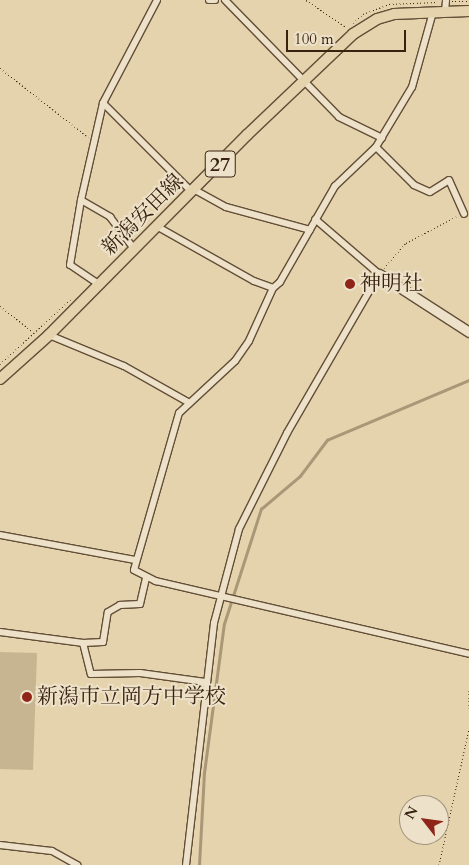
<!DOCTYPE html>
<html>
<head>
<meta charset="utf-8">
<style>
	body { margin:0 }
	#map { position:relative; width:469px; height:865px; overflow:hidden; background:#e4d3ac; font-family:Cardo,"Noto Serif JP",serif }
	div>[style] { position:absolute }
	.green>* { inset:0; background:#c7b591 }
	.stream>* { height:2.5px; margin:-1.25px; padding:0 1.25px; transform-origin:1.25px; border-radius:1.25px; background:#aa9777 }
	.path>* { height:1px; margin-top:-0.5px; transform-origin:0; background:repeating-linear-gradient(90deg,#382210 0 1px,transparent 0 3.5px) }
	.roads { filter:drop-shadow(1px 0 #634e37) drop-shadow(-1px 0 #634e37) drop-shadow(0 1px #634e37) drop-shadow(0 -1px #634e37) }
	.street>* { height:6px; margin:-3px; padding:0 3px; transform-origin:3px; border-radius:3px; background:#ede2c9 }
	.secondary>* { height:9px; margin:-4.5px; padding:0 4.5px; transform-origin:4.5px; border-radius:4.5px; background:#ede2c9 }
	.primary>* { height:10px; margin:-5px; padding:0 5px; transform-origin:5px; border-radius:5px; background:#e4d3ac }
	.dots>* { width:14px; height:14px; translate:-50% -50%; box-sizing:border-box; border:2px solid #ede2c9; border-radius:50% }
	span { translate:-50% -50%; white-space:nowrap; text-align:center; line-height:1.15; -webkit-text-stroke:4px #ede2c9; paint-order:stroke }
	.shield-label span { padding:1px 4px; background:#ede2c9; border:1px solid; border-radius:4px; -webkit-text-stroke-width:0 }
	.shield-label { font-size:20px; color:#382210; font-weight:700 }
	.street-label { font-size:21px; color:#382210 }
	.poi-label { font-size:21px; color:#382210 }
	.left { translate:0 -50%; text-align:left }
	.north { position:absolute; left:399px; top:795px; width:50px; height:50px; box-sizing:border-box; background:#ede2c9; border:1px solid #a5957f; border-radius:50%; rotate:300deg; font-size:14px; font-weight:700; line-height:20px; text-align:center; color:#382210 }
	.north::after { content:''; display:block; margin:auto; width:18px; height:22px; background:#8f2418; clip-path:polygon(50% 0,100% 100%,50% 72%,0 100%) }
	.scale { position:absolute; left:286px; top:30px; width:120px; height:22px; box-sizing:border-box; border:2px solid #382210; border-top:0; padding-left:6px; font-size:15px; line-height:18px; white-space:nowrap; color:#382210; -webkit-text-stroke:4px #ede2c9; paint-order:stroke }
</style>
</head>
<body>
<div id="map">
	<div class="green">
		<div style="clip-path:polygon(0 652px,37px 653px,33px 770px,0 769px)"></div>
	</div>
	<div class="stream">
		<div style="left:199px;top:865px;width:92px;rotate:-86.9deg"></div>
		<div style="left:204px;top:773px;width:150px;rotate:-82.4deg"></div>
		<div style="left:224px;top:624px;width:121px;rotate:-72.2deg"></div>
		<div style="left:261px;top:509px;width:51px;rotate:-40.2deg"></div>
		<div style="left:300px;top:476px;width:45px;rotate:-53.1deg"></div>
		<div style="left:327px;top:440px;width:154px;rotate:-22.9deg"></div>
	</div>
	<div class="path">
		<div style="left:306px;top:0;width:48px;rotate:34deg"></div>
		<div style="left:452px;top:1px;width:17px"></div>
		<div style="left:353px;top:23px;width:13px;rotate:-42deg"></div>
		<div style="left:363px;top:14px;width:28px;rotate:-21deg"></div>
		<div style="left:389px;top:4px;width:49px;rotate:-2.3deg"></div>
		<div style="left:0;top:68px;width:112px;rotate:38.1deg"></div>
		<div style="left:384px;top:268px;width:33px;rotate:-49deg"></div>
		<div style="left:406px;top:243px;width:58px;rotate:-27.9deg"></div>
		<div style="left:0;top:306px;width:42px;rotate:38.2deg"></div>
		<div style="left:0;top:364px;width:96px;rotate:-42.5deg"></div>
		<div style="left:469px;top:690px;width:18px;rotate:90deg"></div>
		<div style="left:439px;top:865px;width:139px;rotate:-77.6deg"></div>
	</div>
	<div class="roads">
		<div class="street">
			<div style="left:209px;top:0;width:6px"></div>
			<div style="left:225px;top:0;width:163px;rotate:45.7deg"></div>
			<div style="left:339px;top:117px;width:48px;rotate:26deg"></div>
			<div style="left:433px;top:12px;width:78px;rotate:105.6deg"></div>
			<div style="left:412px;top:87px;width:70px;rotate:121deg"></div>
			<div style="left:376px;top:147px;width:57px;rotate:136.4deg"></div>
			<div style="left:335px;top:186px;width:111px;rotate:119.8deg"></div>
			<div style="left:280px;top:282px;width:9px;rotate:139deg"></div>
			<div style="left:273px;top:288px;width:58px;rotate:114.4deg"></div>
			<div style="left:249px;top:341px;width:24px;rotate:125deg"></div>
			<div style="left:235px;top:361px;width:76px;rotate:137.1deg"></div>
			<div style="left:179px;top:413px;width:163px;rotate:106deg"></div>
			<div style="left:134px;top:570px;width:25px;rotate:27deg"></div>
			<div style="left:156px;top:581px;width:321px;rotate:13.1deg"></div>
			<div style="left:445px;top:12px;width:12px;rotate:-85deg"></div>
			<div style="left:103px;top:103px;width:126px;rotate:45deg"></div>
			<div style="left:376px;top:147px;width:54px;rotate:45deg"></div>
			<div style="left:414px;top:185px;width:17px;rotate:24deg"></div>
			<div style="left:430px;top:192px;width:22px;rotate:-32deg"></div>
			<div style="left:449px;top:180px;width:37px;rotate:66deg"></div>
			<div style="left:195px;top:190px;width:35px;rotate:29deg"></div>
			<div style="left:226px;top:207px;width:87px;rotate:15.3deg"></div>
			<div style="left:81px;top:200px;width:34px;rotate:30deg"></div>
			<div style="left:110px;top:217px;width:41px;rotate:52.9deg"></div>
			<div style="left:158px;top:227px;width:110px;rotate:29.4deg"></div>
			<div style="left:254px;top:281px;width:20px;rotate:20deg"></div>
			<div style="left:100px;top:285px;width:36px;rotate:-146deg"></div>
			<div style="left:70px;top:265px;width:66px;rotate:-80.4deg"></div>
			<div style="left:81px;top:200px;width:99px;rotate:-77.2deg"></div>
			<div style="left:103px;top:103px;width:116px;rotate:-62.3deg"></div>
			<div style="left:49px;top:335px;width:81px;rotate:22.5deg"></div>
			<div style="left:124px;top:366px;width:73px;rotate:29.4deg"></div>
			<div style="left:0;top:535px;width:137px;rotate:10.5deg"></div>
			<div style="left:0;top:632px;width:84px;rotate:7.5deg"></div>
			<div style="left:83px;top:643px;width:32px;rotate:76deg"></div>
			<div style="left:91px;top:674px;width:49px;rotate:-1.2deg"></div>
			<div style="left:140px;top:673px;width:66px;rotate:7.9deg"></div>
			<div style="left:83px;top:643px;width:20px;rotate:-3deg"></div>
			<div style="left:103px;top:642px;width:30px;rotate:-81deg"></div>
			<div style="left:108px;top:612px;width:14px;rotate:-30deg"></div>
			<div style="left:120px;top:605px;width:20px;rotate:-3deg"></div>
			<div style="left:140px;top:604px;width:28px;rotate:-77deg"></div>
			<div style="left:0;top:845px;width:52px;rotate:6.6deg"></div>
			<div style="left:52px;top:851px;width:29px;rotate:29deg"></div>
			<div style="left:186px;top:865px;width:244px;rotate:-83.4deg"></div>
			<div style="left:214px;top:623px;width:97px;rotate:-75.1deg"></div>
			<div style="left:239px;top:529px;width:107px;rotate:-63.4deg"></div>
			<div style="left:287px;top:433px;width:184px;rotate:-59.9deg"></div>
			<div style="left:379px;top:274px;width:84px;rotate:-139.3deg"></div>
		</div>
		<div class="secondary">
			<div style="left:379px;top:274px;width:107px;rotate:32.8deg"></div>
		</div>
		<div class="primary">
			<div style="left:0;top:379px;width:66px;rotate:-41.9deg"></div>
			<div style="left:49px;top:335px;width:281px;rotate:-45.3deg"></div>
			<div style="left:247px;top:135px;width:146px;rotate:-43.6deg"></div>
			<div style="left:353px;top:34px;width:28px;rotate:-32deg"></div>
			<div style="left:377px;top:19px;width:18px;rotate:-16deg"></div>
			<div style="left:394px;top:14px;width:75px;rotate:-2.3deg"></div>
		</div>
	</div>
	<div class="dots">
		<div style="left:350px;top:284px;background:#8f2418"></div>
		<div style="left:27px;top:697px;background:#8f2418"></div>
	</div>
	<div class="shield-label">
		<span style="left:220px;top:164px">27</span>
	</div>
	<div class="street-label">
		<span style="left:143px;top:215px;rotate:-45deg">新潟安田線</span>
	</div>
	<div class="poi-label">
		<span class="left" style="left:360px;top:284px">神明社</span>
		<span class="left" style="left:37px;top:697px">新潟市立岡方中学校</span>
	</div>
	<div class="north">N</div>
	<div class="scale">100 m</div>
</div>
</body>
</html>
